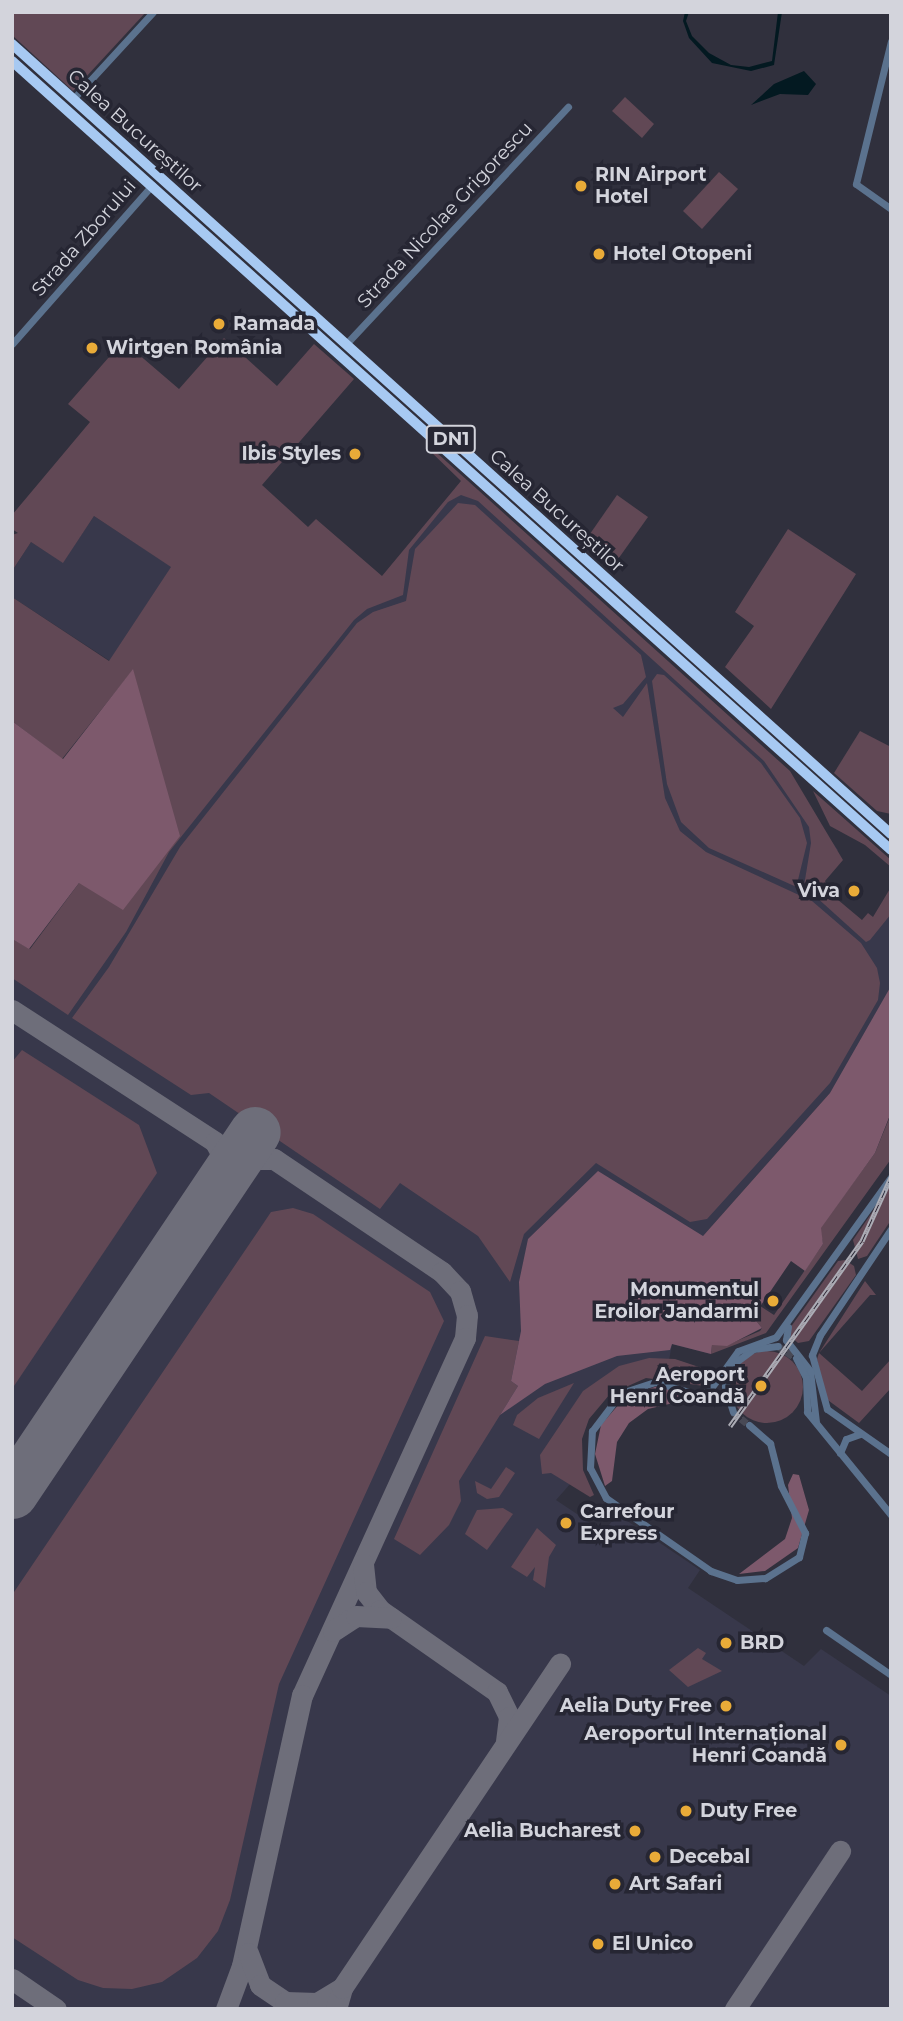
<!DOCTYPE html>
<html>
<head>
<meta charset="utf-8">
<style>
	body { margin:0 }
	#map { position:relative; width:903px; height:2021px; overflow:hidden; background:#30303d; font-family:Montserrat,sans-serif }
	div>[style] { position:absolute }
	.built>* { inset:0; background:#38384b }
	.green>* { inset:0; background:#614855 }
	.round { border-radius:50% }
	.forest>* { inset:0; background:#7d596c }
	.water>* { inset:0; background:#031921 }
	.taxiway>* { height:21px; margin:-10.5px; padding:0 10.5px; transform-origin:10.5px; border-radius:10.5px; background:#6e6e7a }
	.runway>* { height:51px; margin:-25.5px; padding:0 25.5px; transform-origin:25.5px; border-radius:25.5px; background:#6e6e7a }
	.minor-tunnel>* { height:7px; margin-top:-3.5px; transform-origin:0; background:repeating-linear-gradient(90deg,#484955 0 7px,transparent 0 10.5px) }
	.minor>* { height:7px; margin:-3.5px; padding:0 3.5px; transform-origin:3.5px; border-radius:3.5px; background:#5b728e }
	.highway>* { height:10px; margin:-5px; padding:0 5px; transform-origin:5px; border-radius:5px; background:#a7c9f2 }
	.rail>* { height:5px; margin-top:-2.5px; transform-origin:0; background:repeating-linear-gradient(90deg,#262633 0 8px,#acadb6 0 16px); box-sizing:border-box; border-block:2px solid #acadb6 }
	.dots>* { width:19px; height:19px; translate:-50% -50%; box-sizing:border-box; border:4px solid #262633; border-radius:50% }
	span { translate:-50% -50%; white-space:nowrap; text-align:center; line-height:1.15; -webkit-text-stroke:7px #262633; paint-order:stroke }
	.shield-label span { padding:2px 5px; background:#262633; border:2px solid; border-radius:5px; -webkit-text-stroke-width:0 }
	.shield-label { font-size:18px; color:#d3d4dc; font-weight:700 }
	.street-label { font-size:19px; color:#d3d4dc }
	.poi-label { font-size:19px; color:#d3d4dc; font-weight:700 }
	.left { translate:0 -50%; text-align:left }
	.right { translate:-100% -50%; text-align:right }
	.frame { position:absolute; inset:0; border:14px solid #d3d4dc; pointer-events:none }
</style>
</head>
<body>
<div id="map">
	<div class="built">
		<div style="clip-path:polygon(461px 481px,772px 761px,838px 850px,809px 886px,868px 938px,891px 911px,891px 986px,881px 1011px,830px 1093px,703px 1236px,711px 1354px,672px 1344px,667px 1372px,632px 1373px,587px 1404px,571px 1483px,556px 1500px,604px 1532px,617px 1514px,700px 1570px,688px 1588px,804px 1666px,821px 1649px,891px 1696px,891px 2009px,12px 2009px,12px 939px,71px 974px)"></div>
		<div style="clip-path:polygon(94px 516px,172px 567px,110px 661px,12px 597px,12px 571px,31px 542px,63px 562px)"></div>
	</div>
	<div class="green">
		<div style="clip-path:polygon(12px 12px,146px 12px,73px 91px,12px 35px)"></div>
		<div style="clip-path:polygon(625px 97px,654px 124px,642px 138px,612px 111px)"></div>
		<div style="clip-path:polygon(719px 172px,738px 189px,702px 229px,683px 211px)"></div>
		<div style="clip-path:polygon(224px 338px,277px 386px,314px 344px,354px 379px,262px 485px,308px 527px,316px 519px,382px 576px,461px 481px,427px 448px,437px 453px,790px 771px,843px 860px,825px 881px,831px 894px,862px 920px,868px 913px,873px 917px,891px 887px,891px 914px,870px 940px,866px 942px,804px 886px,811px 843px,809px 827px,764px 761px,478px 501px,461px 495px,448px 502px,409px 550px,403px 595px,367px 609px,354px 620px,169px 852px,126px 932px,68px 1015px,12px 978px,12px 939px,30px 949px,79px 883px,133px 670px,62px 759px,12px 721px,12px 597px,109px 661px,171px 567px,94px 516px,63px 563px,31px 542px,12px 571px,12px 535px,18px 533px,12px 529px,12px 515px,90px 422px,68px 404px,123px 341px,179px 389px)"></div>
		<div style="clip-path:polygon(617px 495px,648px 517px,611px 569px,583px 544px)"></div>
		<div style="clip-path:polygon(458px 503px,475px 505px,641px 655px,646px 677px,623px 704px,613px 708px,623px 717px,647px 683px,665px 798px,680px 831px,706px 852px,812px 901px,861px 943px,877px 968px,880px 983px,878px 1000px,830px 1083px,707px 1219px,690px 1222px,596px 1163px,524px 1234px,510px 1282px,478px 1236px,400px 1183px,380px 1209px,209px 1093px,191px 1095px,72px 1018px,109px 967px,180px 847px,357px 623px,373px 612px,406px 601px,415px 549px)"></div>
		<div style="clip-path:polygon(788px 529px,856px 574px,771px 709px,725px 667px,754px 626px,735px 612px)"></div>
		<div style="clip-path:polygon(657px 674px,664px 675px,761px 763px,800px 818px,807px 843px,798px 880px,801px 889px,709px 848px,681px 822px,667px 784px,652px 681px)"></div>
		<div style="clip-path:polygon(860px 731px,891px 747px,891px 814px,877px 811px,834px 773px)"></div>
		<div style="clip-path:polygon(813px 791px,891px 860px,891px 867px,865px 845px,830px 826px)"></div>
		<div style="clip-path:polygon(22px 1050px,139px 1125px,157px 1173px,12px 1389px,12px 1062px)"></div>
		<div style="clip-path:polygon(891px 1114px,891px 1159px,766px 1333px,711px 1354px,712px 1345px,727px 1345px,760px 1331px,762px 1328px,753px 1317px,760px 1306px,774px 1315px,823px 1244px,820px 1228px,875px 1153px)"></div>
		<div style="clip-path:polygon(891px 1185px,891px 1220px,867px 1256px,858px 1259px,853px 1240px)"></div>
		<div style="clip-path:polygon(293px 1208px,313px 1214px,430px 1292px,444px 1321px,279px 1684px,230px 1900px,218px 1931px,197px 1958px,162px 1982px,132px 1989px,103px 1988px,78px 1980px,12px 1937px,12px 1595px,271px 1212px)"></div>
		<div style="clip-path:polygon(845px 1260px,854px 1266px,856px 1275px,809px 1341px,798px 1343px,790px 1336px,790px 1328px,838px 1261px)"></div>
		<div style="clip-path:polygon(865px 1281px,876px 1295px,870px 1295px,819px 1353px,862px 1391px,891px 1359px,891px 1388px,859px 1423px,825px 1398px,817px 1359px,819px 1353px)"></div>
		<div style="clip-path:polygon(485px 1336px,519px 1341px,511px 1381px,518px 1386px,459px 1481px,461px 1501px,449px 1525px,420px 1555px,394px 1539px)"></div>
		<div class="round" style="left:731px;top:1351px;width:72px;height:72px"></div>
		<div style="clip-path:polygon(649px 1358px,675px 1359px,714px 1372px,716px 1378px,704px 1386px,646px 1378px,610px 1394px,589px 1419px,582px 1439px,583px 1470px,594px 1495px,590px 1497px,551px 1473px,542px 1474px,540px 1455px,583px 1391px,619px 1366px)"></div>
		<div style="clip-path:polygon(574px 1383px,539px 1439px,513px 1425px,517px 1415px,538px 1398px)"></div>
		<div style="clip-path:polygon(506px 1467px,515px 1473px,499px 1497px,487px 1499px,477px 1493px,475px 1481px,491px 1489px)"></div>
		<div style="clip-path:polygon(503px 1508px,513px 1514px,487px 1550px,465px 1534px,477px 1510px)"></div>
		<div style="clip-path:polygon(537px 1528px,556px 1545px,549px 1557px,545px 1588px,533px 1580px,535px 1567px,527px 1577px,511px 1567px)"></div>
		<div style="clip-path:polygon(698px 1648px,706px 1653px,702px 1659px,722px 1671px,688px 1687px,669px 1670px)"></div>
	</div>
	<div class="forest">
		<div style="clip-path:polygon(133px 669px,180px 836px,123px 910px,79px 883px,29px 949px,12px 939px,12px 721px,63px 759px)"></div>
		<div style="clip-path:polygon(891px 986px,890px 1115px,875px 1153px,821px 1228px,823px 1244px,805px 1271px,791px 1261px,753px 1317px,762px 1328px,727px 1346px,712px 1345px,711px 1354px,672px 1344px,670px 1350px,617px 1356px,545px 1384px,500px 1415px,518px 1386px,511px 1381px,521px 1331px,519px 1282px,528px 1239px,598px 1171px,703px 1236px,830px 1093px)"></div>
		<div style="clip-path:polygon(658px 1386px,682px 1393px,686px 1400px,648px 1409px,629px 1423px,617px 1442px,612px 1481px,605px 1486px,595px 1454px,601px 1425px,626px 1396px)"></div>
		<div style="clip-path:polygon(793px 1474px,799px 1475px,809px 1510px,798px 1548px,765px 1571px,739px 1574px,785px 1539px,792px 1518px,788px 1485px)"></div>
	</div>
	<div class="water">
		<div style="clip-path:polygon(685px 12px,689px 12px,686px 21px,692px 36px,709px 53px,731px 65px,749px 67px,772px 61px,778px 12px,782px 12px,774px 65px,751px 71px,712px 63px,689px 38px,683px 21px)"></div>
		<div style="clip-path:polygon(804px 71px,816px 84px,808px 95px,780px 94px,751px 105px,774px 84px)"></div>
	</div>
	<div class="taxiway">
		<div style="left:12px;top:1010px;width:242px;rotate:33deg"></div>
		<div style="left:215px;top:1142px;width:21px;rotate:62deg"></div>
		<div style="left:225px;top:1161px;width:19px;rotate:96deg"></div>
		<div style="left:223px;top:1180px;width:30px;rotate:-45deg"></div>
		<div style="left:244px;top:1159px;width:30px"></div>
		<div style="left:274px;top:1159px;width:202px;rotate:33.9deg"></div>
		<div style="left:442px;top:1272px;width:26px;rotate:47deg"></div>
		<div style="left:460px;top:1291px;width:25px;rotate:74deg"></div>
		<div style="left:467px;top:1315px;width:23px;rotate:95deg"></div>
		<div style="left:465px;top:1338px;width:392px;rotate:114.5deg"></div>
		<div style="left:302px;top:1695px;width:278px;rotate:102.5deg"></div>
		<div style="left:242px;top:1966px;width:46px;rotate:110.4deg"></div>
		<div style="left:363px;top:1564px;width:28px;rotate:84deg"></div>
		<div style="left:366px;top:1592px;width:23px;rotate:52deg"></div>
		<div style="left:380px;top:1610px;width:143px;rotate:35deg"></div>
		<div style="left:497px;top:1692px;width:28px;rotate:64deg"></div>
		<div style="left:509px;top:1717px;width:24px;rotate:97deg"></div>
		<div style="left:333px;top:1631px;width:27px;rotate:-33deg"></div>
		<div style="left:356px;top:1616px;width:35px;rotate:3deg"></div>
		<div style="left:248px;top:1953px;width:34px;rotate:69deg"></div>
		<div style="left:260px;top:1985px;width:30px;rotate:34deg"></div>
		<div style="left:285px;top:2002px;width:32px;rotate:2deg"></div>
		<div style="left:317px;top:2003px;width:29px;rotate:-31deg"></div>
		<div style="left:12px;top:1979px;width:53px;rotate:34.3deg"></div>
		<div style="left:336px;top:2009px;width:22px;rotate:-74deg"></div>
		<div style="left:342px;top:1988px;width:391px;rotate:-56.1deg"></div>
		<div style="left:735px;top:2009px;width:190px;rotate:-56.4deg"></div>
	</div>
	<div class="runway">
		<div style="left:12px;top:1493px;width:435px;rotate:-56.1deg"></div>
	</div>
	<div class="minor-tunnel">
		<div style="left:778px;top:1346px;width:22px;rotate:34deg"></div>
		<div style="left:733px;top:1412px;width:21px;rotate:39deg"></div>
	</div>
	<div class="minor">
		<div style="left:891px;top:41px;width:147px;rotate:103.8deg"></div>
		<div style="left:856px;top:184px;width:43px;rotate:35.5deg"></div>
		<div style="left:73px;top:99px;width:118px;rotate:-47.4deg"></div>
		<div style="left:12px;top:344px;width:212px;rotate:-48.6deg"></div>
		<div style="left:346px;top:344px;width:325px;rotate:-46.9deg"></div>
		<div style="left:891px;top:1229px;width:128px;rotate:123.8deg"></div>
		<div style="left:820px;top:1335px;width:22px;rotate:112deg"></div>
		<div style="left:812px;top:1355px;width:56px;rotate:74.5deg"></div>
		<div style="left:827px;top:1409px;width:78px;rotate:35.1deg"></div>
		<div style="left:788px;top:1327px;width:13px;rotate:99deg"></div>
		<div style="left:786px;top:1340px;width:39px;rotate:52deg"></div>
		<div style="left:810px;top:1371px;width:51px;rotate:83.3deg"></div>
		<div style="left:796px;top:1358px;width:22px;rotate:63deg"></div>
		<div style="left:806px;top:1378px;width:34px;rotate:88deg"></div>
		<div style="left:807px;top:1412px;width:133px;rotate:50.8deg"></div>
		<div style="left:733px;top:1412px;width:27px;rotate:-107deg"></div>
		<div style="left:725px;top:1386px;width:26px;rotate:-65deg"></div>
		<div style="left:736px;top:1362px;width:21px;rotate:-37deg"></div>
		<div style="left:753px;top:1349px;width:25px;rotate:-7deg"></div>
		<div style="left:749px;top:1425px;width:28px;rotate:41deg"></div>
		<div style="left:770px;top:1443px;width:44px;rotate:75.7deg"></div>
		<div style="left:781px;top:1486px;width:53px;rotate:62.9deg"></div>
		<div style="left:805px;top:1533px;width:25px;rotate:104deg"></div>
		<div style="left:799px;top:1557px;width:40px;rotate:148deg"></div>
		<div style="left:765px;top:1578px;width:28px;rotate:176deg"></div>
		<div style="left:737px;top:1580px;width:28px;rotate:-161deg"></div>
		<div style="left:711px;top:1571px;width:128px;rotate:-145.2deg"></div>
		<div style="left:606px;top:1498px;width:34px;rotate:-118deg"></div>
		<div style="left:590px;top:1468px;width:37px;rotate:-87deg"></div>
		<div style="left:592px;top:1431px;width:48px;rotate:-52.7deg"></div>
		<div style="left:621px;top:1393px;width:36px;rotate:-18deg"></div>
		<div style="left:655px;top:1382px;width:43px;rotate:16.3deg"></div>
		<div style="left:696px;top:1394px;width:13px;rotate:-13deg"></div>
		<div style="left:709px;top:1391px;width:49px;rotate:-54.1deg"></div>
		<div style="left:738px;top:1351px;width:40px;rotate:-20.2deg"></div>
		<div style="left:776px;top:1337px;width:197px;rotate:-54.3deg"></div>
		<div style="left:840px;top:1453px;width:15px;rotate:-67deg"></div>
		<div style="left:846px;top:1439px;width:15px;rotate:-20deg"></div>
		<div style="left:826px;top:1630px;width:79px;rotate:34.7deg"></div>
	</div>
	<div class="highway">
		<div style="left:12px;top:44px;width:1182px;rotate:41.95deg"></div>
		<div style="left:12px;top:61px;width:1181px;rotate:41.91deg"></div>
	</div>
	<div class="rail">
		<div style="left:730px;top:1426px;width:227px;rotate:-54.5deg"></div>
		<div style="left:862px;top:1241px;width:70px;rotate:-65.6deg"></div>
	</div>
	<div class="dots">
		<div style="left:581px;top:186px;background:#e9ab38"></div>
		<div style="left:599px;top:254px;background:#e9ab38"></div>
		<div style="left:219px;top:324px;background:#e9ab38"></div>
		<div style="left:92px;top:348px;background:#e9ab38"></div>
		<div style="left:355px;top:454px;background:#e9ab38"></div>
		<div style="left:854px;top:891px;background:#e9ab38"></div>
		<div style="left:773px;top:1301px;background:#e9ab38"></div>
		<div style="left:761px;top:1386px;background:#e9ab38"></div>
		<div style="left:566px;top:1523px;background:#e9ab38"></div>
		<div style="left:726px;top:1643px;background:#e9ab38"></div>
		<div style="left:726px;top:1706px;background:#e9ab38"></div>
		<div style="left:841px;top:1745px;background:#e9ab38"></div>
		<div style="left:686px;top:1811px;background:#e9ab38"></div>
		<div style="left:635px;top:1831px;background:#e9ab38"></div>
		<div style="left:655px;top:1857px;background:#e9ab38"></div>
		<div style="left:615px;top:1884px;background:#e9ab38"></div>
		<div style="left:598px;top:1944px;background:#e9ab38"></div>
	</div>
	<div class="shield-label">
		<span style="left:451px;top:439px">DN1</span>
	</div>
	<div class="street-label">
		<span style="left:135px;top:131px;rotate:42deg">Calea Bucureștilor</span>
		<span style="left:445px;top:215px;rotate:-47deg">Strada Nicolae Grigorescu</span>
		<span style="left:84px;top:238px;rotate:-49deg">Strada Zborului</span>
		<span style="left:557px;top:511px;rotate:42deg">Calea Bucureștilor</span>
	</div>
	<div class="poi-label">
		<span class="left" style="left:595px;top:186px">RIN Airport<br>Hotel</span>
		<span class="left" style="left:613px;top:254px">Hotel Otopeni</span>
		<span class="left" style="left:233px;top:324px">Ramada</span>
		<span class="left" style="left:106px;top:348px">Wirtgen România</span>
		<span class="right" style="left:341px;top:454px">Ibis Styles</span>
		<span class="right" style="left:840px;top:891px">Viva</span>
		<span class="right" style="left:759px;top:1301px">Monumentul<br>Eroilor Jandarmi</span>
		<span class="right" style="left:745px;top:1386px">Aeroport<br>Henri Coandă</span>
		<span class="left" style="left:580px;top:1523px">Carrefour<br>Express</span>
		<span class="left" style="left:740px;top:1643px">BRD</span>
		<span class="right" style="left:712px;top:1706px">Aelia Duty Free</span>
		<span class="right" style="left:827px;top:1745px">Aeroportul Internațional<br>Henri Coandă</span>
		<span class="left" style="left:700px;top:1811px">Duty Free</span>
		<span class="right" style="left:621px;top:1831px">Aelia Bucharest</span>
		<span class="left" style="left:669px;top:1857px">Decebal</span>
		<span class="left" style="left:629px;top:1884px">Art Safari</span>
		<span class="left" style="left:612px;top:1944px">El Unico</span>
	</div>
	<div class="frame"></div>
</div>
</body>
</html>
